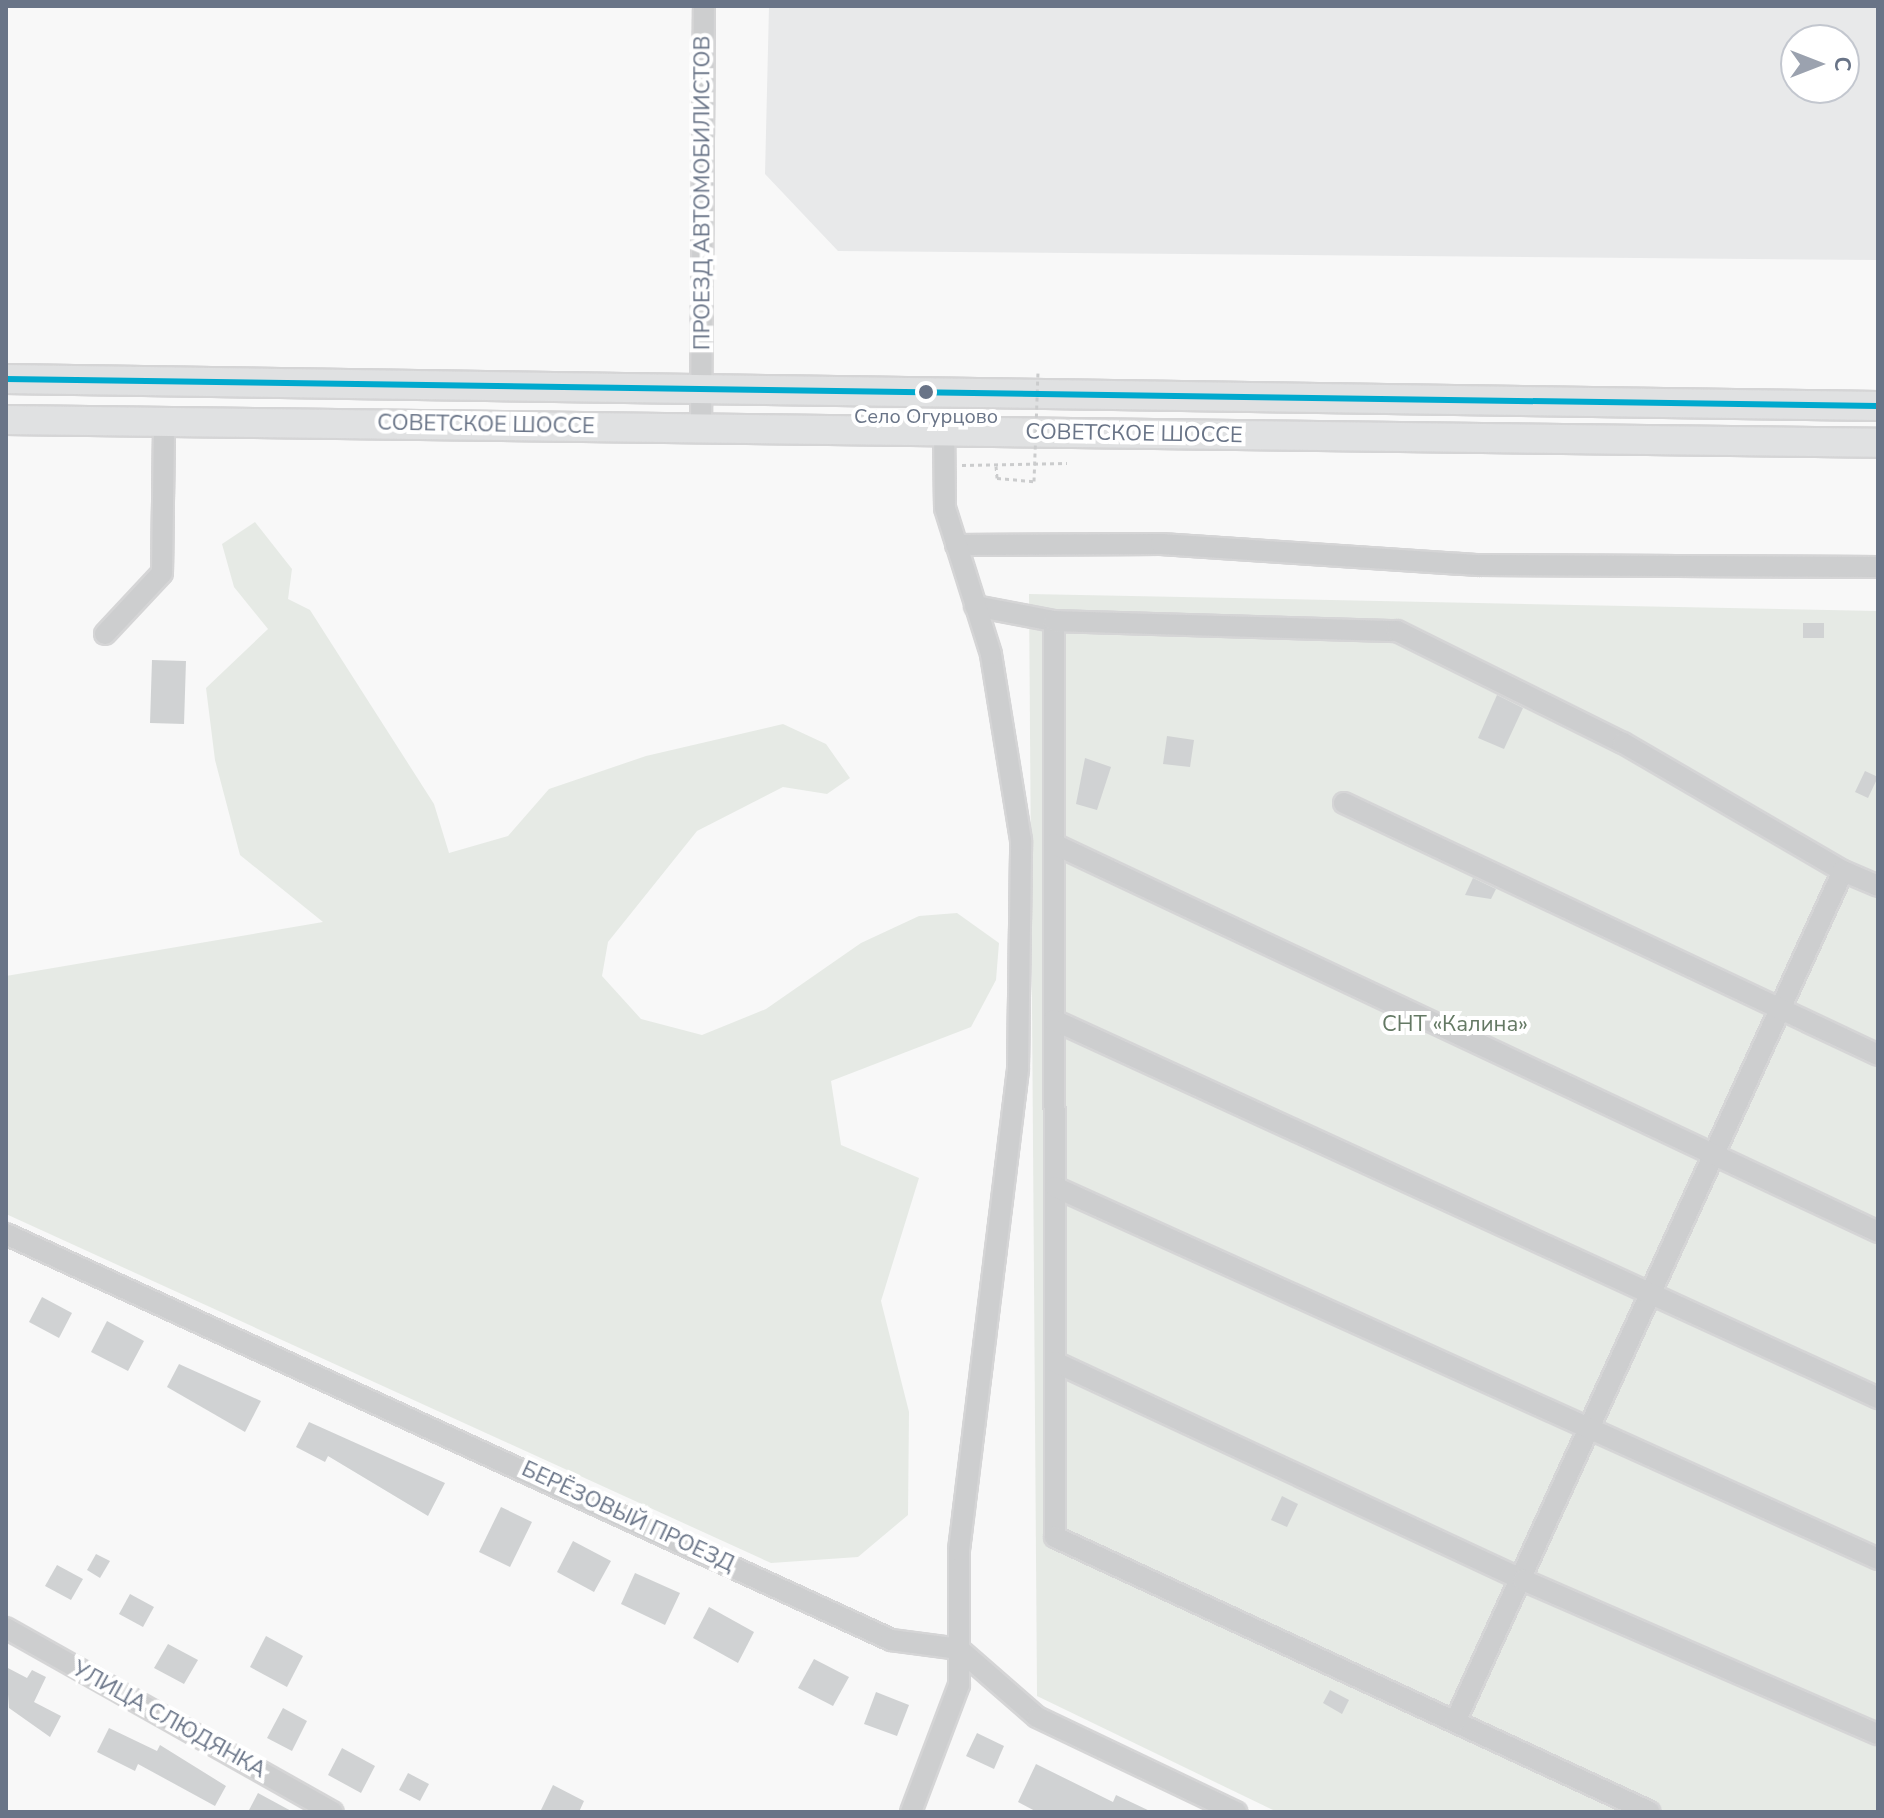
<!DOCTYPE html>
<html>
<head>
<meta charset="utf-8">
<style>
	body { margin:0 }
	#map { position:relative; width:1884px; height:1818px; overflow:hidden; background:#f8f8f8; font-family:"Nunito Sans",sans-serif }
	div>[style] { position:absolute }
	.built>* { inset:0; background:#e8e9ea }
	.green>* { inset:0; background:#e6eae5 }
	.building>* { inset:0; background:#d0d2d3 }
	.path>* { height:3px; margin-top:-1.5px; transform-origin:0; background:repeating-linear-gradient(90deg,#cbcccd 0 4px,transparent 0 8px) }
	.roads { filter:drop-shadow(2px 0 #d5d5d6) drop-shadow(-2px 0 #d5d5d6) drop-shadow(0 2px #d5d5d6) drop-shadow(0 -2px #d5d5d6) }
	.minor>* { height:20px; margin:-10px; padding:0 10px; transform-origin:10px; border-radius:10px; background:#cdcecf }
	.highway>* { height:28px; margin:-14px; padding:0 14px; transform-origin:14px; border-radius:14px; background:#e0e1e2 }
	.path-bridge>* { height:3px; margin-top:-1.5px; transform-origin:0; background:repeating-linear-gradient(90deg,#cbcccd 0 4px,transparent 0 8px) }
	.bus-1>* { height:6px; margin:-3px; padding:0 3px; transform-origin:3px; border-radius:3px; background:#00a9ce }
	.dots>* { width:22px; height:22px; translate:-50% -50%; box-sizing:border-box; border:4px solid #fff; border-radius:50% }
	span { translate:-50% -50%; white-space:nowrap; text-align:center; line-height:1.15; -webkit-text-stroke:8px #fff; paint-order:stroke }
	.bus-label { font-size:20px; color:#697487 }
	.street-label { font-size:22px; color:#697487 }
	.park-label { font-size:22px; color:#647964 }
	.frame { position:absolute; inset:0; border:8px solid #697487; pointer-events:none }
	.north { position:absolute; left:1780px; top:24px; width:80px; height:80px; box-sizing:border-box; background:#fff; border:2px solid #c3c7cf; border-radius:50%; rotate:90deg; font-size:22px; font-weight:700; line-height:32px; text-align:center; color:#697487 }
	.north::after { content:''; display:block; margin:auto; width:28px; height:36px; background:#9ba2af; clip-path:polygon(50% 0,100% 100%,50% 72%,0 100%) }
</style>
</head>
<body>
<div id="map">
	<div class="built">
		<div style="clip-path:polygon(evenodd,769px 6px,1878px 6px,1878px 260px,838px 251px,765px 174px,769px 6px,1796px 40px,1844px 40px,1844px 88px,1796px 88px,1796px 40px)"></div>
	</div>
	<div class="green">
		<div style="clip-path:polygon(255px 522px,292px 569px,288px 599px,310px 610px,434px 804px,449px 853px,508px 836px,549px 789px,646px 756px,783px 724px,826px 744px,850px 778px,827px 794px,783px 787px,697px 831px,608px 942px,602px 976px,641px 1019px,702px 1035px,766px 1009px,861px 943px,919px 916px,957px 913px,999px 943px,996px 980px,971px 1027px,831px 1081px,841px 1145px,919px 1178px,881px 1301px,909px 1412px,908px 1515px,858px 1557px,771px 1563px,6px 1214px,6px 976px,323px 922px,240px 855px,215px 760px,206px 688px,268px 629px,234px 587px,222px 544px)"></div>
		<div style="clip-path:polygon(1029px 594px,1878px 611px,1878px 1812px,1277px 1812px,1037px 1696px)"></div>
	</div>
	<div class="building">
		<div style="clip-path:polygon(1803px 623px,1824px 623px,1824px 638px,1803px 638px)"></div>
		<div style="clip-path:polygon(152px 660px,186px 661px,184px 724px,150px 723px)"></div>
		<div style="clip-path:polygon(1497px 695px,1523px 708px,1504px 749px,1478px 738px)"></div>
		<div style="clip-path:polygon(1167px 736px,1194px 740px,1190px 767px,1163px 764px)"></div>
		<div style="clip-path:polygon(1085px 758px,1111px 767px,1097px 810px,1076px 804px)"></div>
		<div style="clip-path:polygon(1865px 771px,1878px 777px,1868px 798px,1855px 792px)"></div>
		<div style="clip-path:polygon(1473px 878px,1496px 889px,1491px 899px,1465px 895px)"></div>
		<div style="clip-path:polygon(42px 1297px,72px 1313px,59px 1338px,29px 1322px)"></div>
		<div style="clip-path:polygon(107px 1321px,144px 1341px,128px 1371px,91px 1352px)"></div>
		<div style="clip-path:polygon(179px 1364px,261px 1401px,245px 1432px,167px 1387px)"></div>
		<div style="clip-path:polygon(309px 1422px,445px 1483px,428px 1516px,328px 1456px,325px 1462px,296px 1447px)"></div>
		<div style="clip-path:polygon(1282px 1496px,1298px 1504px,1287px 1527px,1271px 1520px)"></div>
		<div style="clip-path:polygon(501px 1507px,532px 1522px,510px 1567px,479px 1552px)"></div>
		<div style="clip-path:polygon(573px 1541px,611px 1561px,594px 1592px,557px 1572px)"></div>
		<div style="clip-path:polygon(96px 1554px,110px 1561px,100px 1578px,87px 1570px)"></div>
		<div style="clip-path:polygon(57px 1565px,83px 1579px,71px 1600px,45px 1586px)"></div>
		<div style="clip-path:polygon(635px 1573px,680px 1593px,665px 1625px,621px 1604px)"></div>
		<div style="clip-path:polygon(130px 1594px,154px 1607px,143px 1627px,119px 1614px)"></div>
		<div style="clip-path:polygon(709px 1607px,754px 1632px,738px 1663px,693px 1638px)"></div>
		<div style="clip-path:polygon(266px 1636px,303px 1656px,287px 1687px,250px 1667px)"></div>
		<div style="clip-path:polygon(168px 1644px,198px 1660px,184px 1684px,154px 1668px)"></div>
		<div style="clip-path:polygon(814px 1659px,849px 1677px,833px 1706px,798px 1688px)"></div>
		<div style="clip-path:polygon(6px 1667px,27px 1678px,32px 1670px,46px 1677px,34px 1702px,61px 1716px,50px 1737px,9px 1708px)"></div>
		<div style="clip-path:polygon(1330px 1690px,1349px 1700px,1342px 1714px,1323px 1703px)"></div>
		<div style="clip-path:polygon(876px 1692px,909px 1705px,897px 1736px,864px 1724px)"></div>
		<div style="clip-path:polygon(283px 1708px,307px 1721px,292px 1751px,267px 1738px)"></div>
		<div style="clip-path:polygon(109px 1728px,157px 1751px,160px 1745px,226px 1786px,215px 1806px,138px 1764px,135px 1771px,97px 1752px)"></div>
		<div style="clip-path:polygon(977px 1733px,1004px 1746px,994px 1769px,966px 1756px)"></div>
		<div style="clip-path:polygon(342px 1748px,375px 1766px,361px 1793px,328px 1775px)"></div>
		<div style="clip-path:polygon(1036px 1764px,1113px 1802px,1116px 1795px,1152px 1812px,1037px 1812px,1018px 1802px)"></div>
		<div style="clip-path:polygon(408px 1773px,429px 1784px,420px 1801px,399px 1790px)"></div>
		<div style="clip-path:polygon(553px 1785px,584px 1801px,579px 1812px,540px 1812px)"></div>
		<div style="clip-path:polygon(258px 1793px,293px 1812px,248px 1812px)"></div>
	</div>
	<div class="path">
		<div style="left:962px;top:465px;width:105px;rotate:-1.1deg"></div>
		<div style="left:996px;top:466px;width:12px;rotate:85deg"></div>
		<div style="left:997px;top:478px;width:37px;rotate:5deg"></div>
	</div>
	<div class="roads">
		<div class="minor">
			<div style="left:701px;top:427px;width:421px;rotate:-89.6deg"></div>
			<div style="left:956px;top:545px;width:205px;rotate:-0.3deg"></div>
			<div style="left:1161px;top:544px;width:319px;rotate:3.8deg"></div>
			<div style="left:1479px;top:565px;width:399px;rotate:0.3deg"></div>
			<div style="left:975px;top:606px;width:80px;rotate:10.8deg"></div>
			<div style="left:1054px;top:621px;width:916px;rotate:89.94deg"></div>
			<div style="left:1055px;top:1537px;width:655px;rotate:24.81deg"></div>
			<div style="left:1054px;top:621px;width:343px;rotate:1.7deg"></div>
			<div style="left:1397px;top:631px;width:252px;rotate:26.4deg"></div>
			<div style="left:1623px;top:743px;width:255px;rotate:30.2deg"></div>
			<div style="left:1843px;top:871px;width:935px;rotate:114.51deg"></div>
			<div style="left:105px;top:634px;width:83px;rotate:-46.9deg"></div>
			<div style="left:162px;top:573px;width:152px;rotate:-89.2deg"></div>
			<div style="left:1344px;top:803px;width:590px;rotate:25.26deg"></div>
			<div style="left:1054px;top:844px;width:911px;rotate:25.21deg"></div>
			<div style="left:1843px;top:871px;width:38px;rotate:23deg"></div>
			<div style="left:1054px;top:1020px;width:907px;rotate:24.64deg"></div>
			<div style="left:1055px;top:1187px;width:903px;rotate:24.32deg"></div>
			<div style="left:6px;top:1234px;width:974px;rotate:24.64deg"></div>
			<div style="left:891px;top:1640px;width:69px;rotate:7.5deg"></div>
			<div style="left:959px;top:1649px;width:103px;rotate:41.1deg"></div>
			<div style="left:1037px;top:1717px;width:221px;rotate:25.5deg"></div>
			<div style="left:1055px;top:1362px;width:516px;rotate:24.98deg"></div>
			<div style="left:1523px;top:1580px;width:387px;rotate:23.5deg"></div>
			<div style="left:6px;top:1628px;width:375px;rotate:29.4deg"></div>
			<div style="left:911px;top:1812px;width:136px;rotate:-69.3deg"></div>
			<div style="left:959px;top:1685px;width:135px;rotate:-90deg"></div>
			<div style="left:959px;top:1550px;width:486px;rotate:-83deg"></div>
			<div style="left:1018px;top:1068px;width:228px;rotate:-89.2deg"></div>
			<div style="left:1021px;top:840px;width:188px;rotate:-99.2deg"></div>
			<div style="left:991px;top:654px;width:153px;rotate:-107.5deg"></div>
			<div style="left:945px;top:508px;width:77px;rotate:-90.7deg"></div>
		</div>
		<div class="highway">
			<div style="left:6px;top:379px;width:1872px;rotate:0.83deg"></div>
			<div style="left:6px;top:420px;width:1872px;rotate:0.7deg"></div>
		</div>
	</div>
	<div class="path-bridge">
		<div style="left:1034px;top:481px;width:109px;rotate:-87.9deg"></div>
	</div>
	<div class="bus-1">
		<div style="left:6px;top:379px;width:1872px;rotate:0.83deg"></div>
	</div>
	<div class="dots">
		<div style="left:926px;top:392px;background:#697487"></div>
	</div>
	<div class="bus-label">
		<span style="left:926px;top:416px">Село Огурцово</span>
	</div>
	<div class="street-label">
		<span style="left:703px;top:193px;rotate:-90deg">ПРОЕЗД АВТОМОБИЛИСТОВ</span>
		<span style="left:486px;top:425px;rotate:1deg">СОВЕТСКОЕ ШОССЕ</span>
		<span style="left:1134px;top:434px;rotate:1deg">СОВЕТСКОЕ ШОССЕ</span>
		<span style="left:628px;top:1517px;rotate:25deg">БЕРЁЗОВЫЙ ПРОЕЗД</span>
		<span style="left:169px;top:1720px;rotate:29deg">УЛИЦА СЛЮДЯНКА</span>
	</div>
	<div class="park-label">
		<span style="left:1455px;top:1025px">СНТ «Калина»</span>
	</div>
	<div class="frame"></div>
	<div class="north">С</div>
</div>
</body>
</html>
